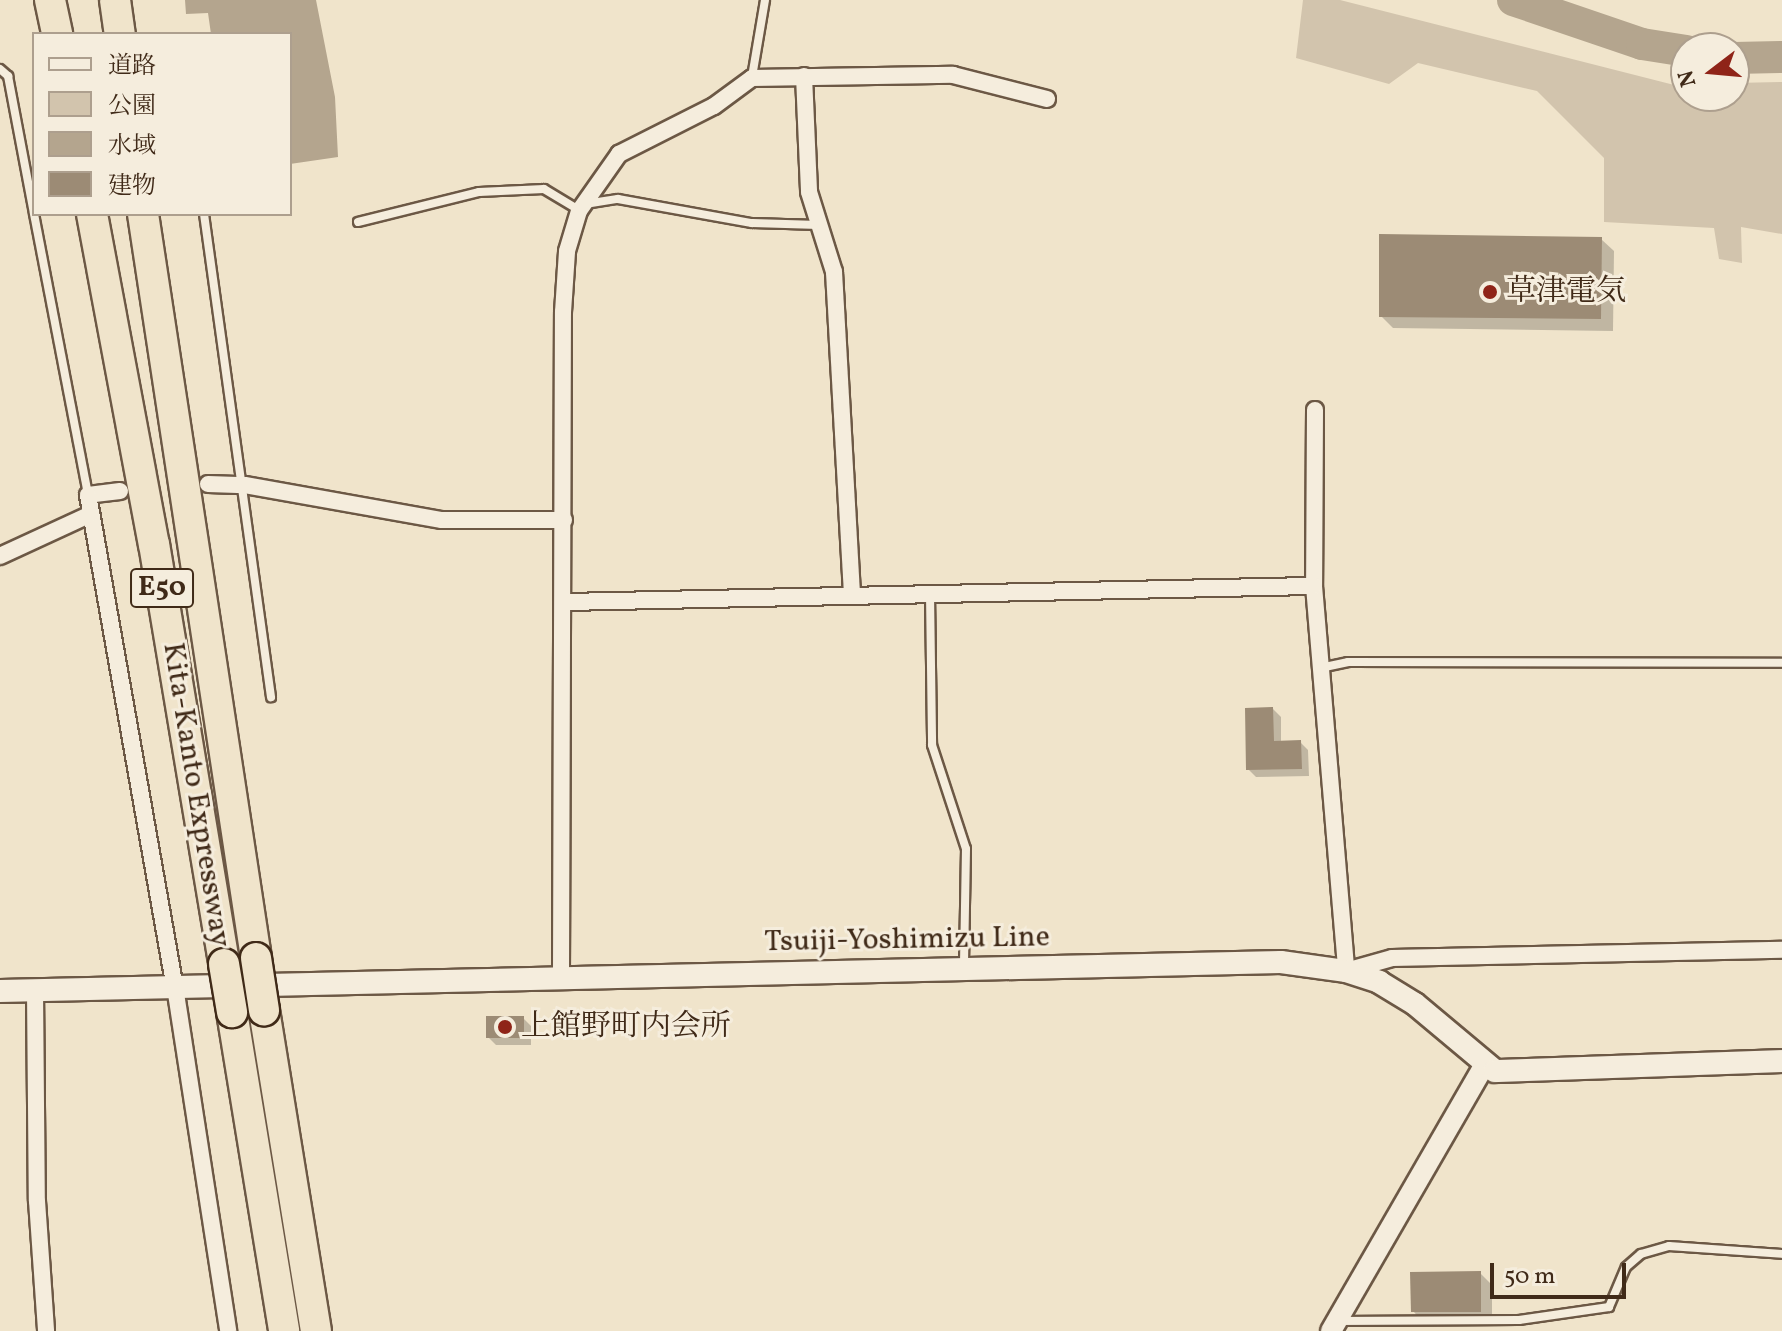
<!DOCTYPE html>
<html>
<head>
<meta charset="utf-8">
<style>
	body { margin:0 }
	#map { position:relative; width:1782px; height:1331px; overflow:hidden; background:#f0e4cb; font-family:Vollkorn,"Noto Serif JP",serif }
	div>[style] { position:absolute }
	.green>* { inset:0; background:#d2c4ad }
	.water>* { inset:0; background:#b4a58e }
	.shadow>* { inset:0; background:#0003 }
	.river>* { height:32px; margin:-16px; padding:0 16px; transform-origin:16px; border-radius:16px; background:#b4a58e }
	.building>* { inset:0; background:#9c8b75 }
	.minor-tunnel>* { height:16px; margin-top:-8px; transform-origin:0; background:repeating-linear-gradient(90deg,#cdbfa7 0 16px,transparent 0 24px) }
	.roads { filter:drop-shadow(2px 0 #6c5845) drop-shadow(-2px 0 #6c5845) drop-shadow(0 2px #6c5845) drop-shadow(0 -2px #6c5845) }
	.service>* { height:8px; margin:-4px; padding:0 4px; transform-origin:4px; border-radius:4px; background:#f5eddd }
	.minor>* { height:16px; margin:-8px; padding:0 8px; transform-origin:8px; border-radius:8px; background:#f5eddd }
	.tertiary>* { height:20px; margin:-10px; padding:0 10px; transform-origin:10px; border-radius:10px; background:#f5eddd }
	.secondary>* { height:22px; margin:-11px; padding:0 11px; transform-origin:11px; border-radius:11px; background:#f5eddd }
	.motorway>* { height:30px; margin:-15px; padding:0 15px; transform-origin:15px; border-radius:15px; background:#f0e4cb }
	.bridges { filter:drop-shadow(2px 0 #402a18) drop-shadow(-2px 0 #402a18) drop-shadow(0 2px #402a18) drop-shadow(0 -2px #402a18) }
	.motorway-bridge>* { height:30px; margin:-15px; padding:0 15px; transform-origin:15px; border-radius:15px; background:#f0e4cb }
	.dots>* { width:22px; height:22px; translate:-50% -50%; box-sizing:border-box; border:4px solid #f5eddd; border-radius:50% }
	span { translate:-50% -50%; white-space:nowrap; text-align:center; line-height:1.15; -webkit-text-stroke:6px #f5eddd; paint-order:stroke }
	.shield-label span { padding:2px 6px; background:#f5eddd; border:2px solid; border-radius:6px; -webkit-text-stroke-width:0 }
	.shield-label { font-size:28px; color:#402a18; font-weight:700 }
	.poi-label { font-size:30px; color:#402a18 }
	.left { translate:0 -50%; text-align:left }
	.street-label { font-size:30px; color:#402a18 }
	.legend { position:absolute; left:32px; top:32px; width:260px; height:184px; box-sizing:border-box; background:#f5eddd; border:2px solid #ad9f8e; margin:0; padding:10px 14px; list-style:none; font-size:24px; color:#402a18 }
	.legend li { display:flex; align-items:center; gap:16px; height:40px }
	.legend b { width:40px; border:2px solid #ad9f8e }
	.north { position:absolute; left:1670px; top:32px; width:80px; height:80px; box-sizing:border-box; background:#f5eddd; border:2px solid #ad9f8e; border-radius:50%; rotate:254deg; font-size:22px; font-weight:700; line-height:32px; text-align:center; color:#402a18 }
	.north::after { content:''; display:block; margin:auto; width:28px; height:36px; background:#8f2418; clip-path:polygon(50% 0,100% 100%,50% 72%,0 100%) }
	.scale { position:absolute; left:1490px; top:1263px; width:136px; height:36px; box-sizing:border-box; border:4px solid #402a18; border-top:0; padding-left:10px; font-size:24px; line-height:28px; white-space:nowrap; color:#402a18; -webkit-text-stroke:6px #f5eddd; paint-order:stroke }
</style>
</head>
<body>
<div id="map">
	<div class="green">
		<div style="clip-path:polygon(1303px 0,1340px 0,1686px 88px,1686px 96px,1734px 96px,1734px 83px,1782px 82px,1782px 234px,1741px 227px,1742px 263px,1719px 259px,1714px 228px,1604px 222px,1604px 158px,1537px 91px,1418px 63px,1389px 84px,1296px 58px)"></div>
	</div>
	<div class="water">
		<div style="clip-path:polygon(185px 0,316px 0,335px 97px,338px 157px,290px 164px,290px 34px,211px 34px,208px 13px,186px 14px)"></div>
	</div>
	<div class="shadow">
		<div style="clip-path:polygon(1601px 239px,1614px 251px,1613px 331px,1393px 328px,1381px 316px)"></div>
		<div style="clip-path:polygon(1273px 709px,1281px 717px,1281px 743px,1300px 742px,1308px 750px,1309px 776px,1256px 777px,1248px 769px)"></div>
		<div style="clip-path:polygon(523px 1018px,531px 1026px,531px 1045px,496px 1045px,488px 1037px)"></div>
		<div style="clip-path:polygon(1480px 1273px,1492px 1285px,1492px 1323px,1425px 1324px,1413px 1311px)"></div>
	</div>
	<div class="river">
		<div style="left:1513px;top:0;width:136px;rotate:18.8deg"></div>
		<div style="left:1642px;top:44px;width:45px;rotate:9deg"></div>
		<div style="left:1734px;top:58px;width:48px;rotate:-1.2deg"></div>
	</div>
	<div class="building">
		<div style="clip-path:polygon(1379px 234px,1602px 237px,1601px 319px,1379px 317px)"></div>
		<div style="clip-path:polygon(1273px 707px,1274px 741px,1301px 740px,1302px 769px,1246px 770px,1245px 708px)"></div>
		<div style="clip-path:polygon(486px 1016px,524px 1016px,524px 1038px,486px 1038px)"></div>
		<div style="clip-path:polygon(1481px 1271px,1481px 1312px,1411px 1312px,1410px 1272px)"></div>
	</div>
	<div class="minor-tunnel">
		<div style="left:120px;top:491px;width:88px;rotate:-4.5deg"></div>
	</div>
	<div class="roads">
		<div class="service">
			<div style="left:0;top:69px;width:11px;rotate:41deg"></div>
			<div style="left:8px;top:76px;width:139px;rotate:79.3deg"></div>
			<div style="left:752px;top:77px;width:78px;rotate:-80.4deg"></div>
			<div style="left:585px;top:204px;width:33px;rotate:-9deg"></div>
			<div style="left:618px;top:199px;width:136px;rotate:10.2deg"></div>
			<div style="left:752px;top:223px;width:67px;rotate:1.7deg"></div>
			<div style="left:34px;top:214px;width:286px;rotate:79.1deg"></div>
			<div style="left:204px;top:214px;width:488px;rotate:82.1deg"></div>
			<div style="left:358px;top:222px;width:125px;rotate:-13.9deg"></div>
			<div style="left:479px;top:192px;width:65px;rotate:-2.6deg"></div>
			<div style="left:544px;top:189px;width:41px;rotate:31deg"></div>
			<div style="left:930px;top:594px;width:151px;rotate:89.2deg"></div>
			<div style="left:932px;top:745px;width:109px;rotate:71.9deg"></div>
			<div style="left:966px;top:849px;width:116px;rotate:91deg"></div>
			<div style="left:1320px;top:668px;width:29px;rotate:-12deg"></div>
			<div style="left:1348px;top:662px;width:434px;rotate:0.1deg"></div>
			<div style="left:1337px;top:1321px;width:182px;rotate:-0.3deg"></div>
			<div style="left:1519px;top:1320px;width:91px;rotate:-8.2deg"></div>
			<div style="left:1609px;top:1307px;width:43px;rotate:-67deg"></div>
			<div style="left:1626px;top:1267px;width:20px;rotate:-41deg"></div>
			<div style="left:1641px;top:1254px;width:29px;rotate:-16deg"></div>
			<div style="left:1669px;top:1246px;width:113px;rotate:4deg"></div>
		</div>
		<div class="minor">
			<div style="left:804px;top:76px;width:116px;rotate:87.5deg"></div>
			<div style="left:809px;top:192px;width:84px;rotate:72.6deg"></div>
			<div style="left:834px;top:272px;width:324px;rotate:86.8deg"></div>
			<div style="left:1315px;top:410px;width:176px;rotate:90.3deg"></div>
			<div style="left:1314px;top:586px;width:386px;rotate:85.2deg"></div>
			<div style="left:1346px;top:971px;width:48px;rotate:-15.8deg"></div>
			<div style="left:1392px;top:958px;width:390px;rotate:-1.2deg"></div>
			<div style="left:208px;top:484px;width:37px;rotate:2deg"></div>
			<div style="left:245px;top:485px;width:200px;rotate:10.1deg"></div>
			<div style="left:442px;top:520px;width:122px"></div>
			<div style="left:120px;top:491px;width:32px;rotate:173deg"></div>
			<div style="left:88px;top:495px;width:500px;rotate:80deg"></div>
			<div style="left:175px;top:987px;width:348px;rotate:81.2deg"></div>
			<div style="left:0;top:556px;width:100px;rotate:-24.8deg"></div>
			<div style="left:566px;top:602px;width:748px;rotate:-1.23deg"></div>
			<div style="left:561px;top:975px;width:663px;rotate:-89.83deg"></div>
			<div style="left:563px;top:312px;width:61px;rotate:-86.2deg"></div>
			<div style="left:567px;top:251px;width:42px;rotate:-73.3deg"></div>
			<div style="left:579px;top:211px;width:70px;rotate:-54.9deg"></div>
			<div style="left:619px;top:154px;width:106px;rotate:-26.8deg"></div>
			<div style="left:714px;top:106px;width:47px;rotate:-36.4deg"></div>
			<div style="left:752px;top:78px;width:201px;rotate:-0.9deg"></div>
			<div style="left:953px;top:75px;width:97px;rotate:14.3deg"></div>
			<div style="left:35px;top:990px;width:211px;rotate:89.5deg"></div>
			<div style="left:37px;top:1201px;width:130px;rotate:86deg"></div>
		</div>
		<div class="tertiary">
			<div style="left:1331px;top:1331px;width:306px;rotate:-60deg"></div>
		</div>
		<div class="secondary">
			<div style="left:0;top:991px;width:1281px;rotate:-1.3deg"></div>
			<div style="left:1281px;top:962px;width:66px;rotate:7.9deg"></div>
			<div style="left:1346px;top:971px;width:35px;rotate:18deg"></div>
			<div style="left:1379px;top:982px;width:42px;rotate:31.4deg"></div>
			<div style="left:1415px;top:1004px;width:104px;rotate:39.9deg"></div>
			<div style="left:1495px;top:1071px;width:287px;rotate:-2deg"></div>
		</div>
		<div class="motorway">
			<div style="left:50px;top:0;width:35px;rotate:78deg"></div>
			<div style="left:115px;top:0;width:34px;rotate:82deg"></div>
			<div style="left:92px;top:214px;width:336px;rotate:79.4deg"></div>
			<div style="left:154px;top:544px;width:426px;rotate:80.5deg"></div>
			<div style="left:143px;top:214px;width:753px;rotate:81.36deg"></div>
			<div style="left:264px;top:1010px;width:325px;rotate:80.8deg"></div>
			<div style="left:232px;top:1012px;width:323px;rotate:80.7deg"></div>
		</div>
	</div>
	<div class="bridges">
		<div class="motorway-bridge">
			<div style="left:256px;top:958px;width:53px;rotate:81.3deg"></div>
			<div style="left:224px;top:964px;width:49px;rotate:80.5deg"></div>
		</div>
	</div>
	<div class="dots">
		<div style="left:1490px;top:292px;background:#8f2418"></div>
		<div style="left:505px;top:1027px;background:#8f2418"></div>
	</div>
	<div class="shield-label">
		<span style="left:162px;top:588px">E50</span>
	</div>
	<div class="poi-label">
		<span class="left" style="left:1506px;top:292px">草津電気</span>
		<span class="left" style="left:521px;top:1027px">上館野町内会所</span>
	</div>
	<div class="street-label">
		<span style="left:196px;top:795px;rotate:81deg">Kita-Kanto Expressway</span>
		<span style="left:907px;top:940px;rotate:-1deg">Tsuiji-Yoshimizu Line</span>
	</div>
	<ul class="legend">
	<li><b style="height:10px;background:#f5eddd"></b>道路</li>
	<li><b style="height:22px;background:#d2c4ad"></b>公園</li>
	<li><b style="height:22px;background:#b4a58e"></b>水域</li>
	<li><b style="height:22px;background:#9c8b75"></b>建物</li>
	</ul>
	<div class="north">N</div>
	<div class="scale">50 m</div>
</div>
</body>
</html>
